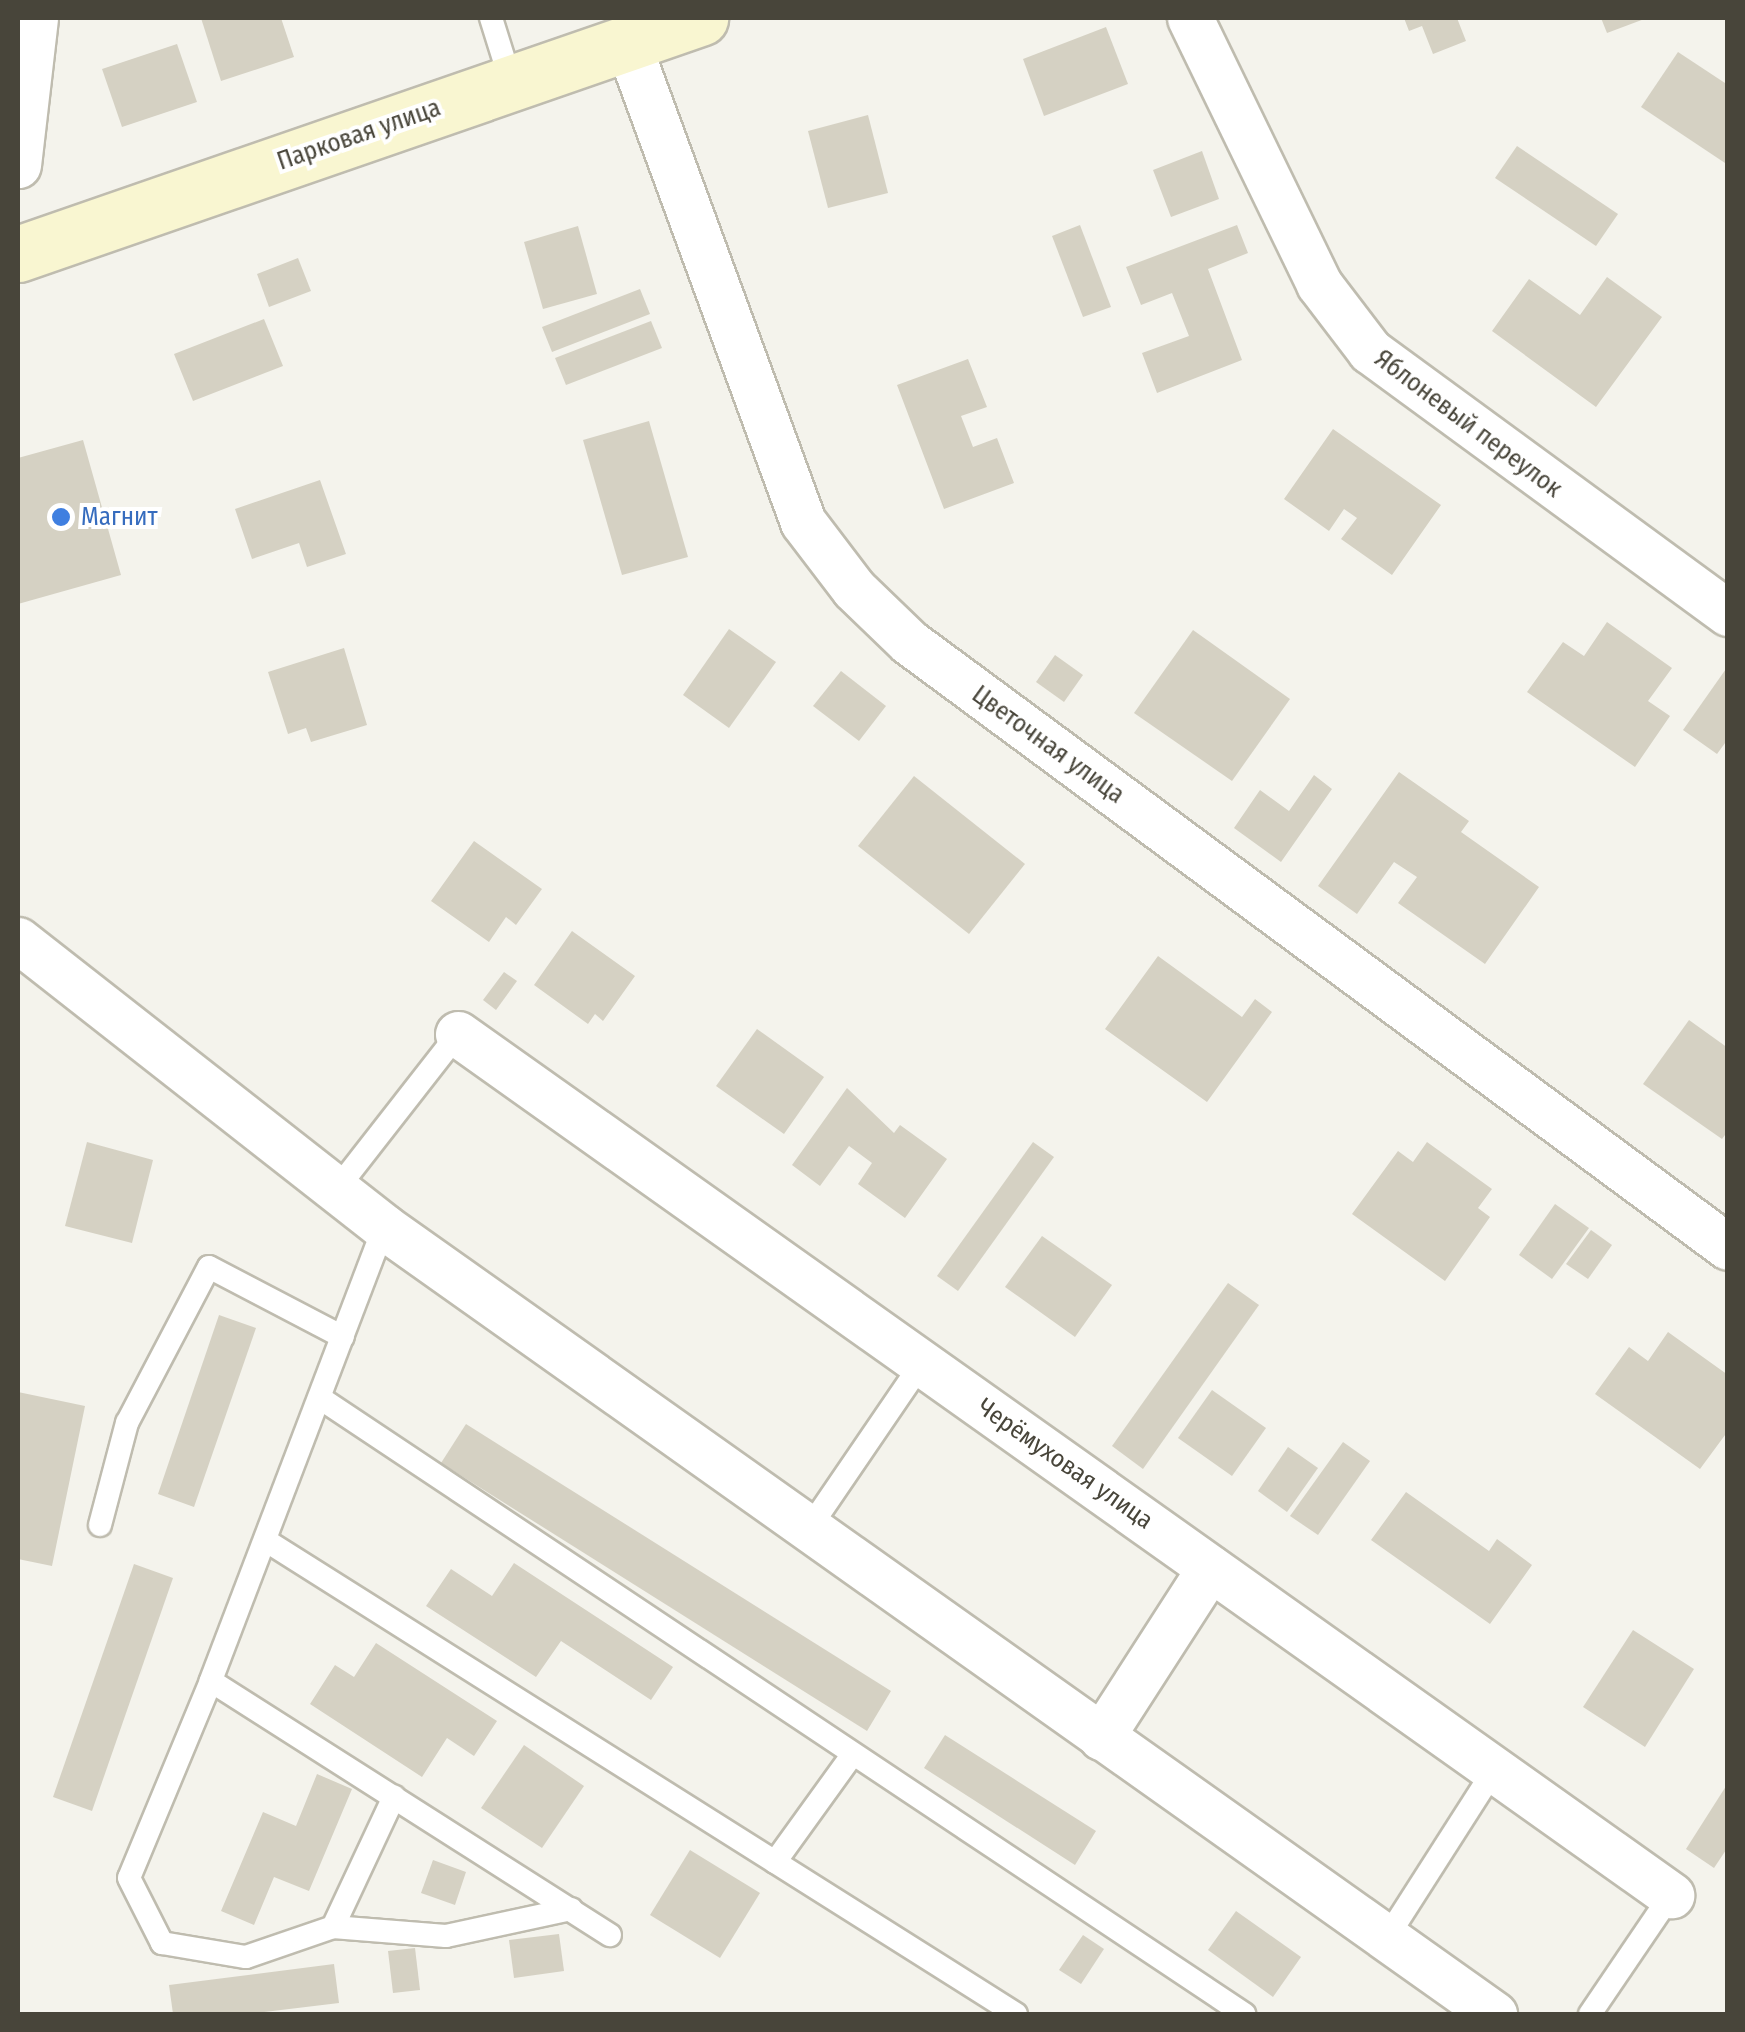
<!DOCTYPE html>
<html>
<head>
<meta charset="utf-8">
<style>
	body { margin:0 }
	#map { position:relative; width:1745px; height:2032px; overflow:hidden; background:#f4f3ec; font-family:"Fira Sans Condensed",sans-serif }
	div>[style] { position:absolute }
	.building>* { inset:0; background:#d5d1c3 }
	.roads { filter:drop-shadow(2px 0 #bfbcaf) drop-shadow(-2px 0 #bfbcaf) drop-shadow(0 2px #bfbcaf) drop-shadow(0 -2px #bfbcaf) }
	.lane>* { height:22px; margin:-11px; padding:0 11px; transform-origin:11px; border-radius:11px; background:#fff }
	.street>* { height:45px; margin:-22.5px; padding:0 22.5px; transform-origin:22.5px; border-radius:22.5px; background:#fff }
	.secondary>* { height:55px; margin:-27.5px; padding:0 27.5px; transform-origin:27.5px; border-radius:27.5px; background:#f9f6d1 }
	.dots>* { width:28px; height:28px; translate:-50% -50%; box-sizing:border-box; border:5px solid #fff; border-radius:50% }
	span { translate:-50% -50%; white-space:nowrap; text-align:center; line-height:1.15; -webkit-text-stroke:8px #fff; paint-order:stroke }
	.street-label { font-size:25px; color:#48453a }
	.shop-label { font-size:25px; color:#366cbe }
	.left { translate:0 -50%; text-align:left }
	.frame { position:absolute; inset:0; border:20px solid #48453a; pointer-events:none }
</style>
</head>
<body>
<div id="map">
	<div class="building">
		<div style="clip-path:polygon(201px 18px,281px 18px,294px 57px,221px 81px)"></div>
		<div style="clip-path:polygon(1404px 18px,1457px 18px,1466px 41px,1433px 54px,1422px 26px,1409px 31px)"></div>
		<div style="clip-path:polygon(1601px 18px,1647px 18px,1607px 33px)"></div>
		<div style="clip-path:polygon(1106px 27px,1128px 84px,1044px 116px,1023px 59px)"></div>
		<div style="clip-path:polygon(177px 44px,197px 102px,122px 127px,102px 69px)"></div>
		<div style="clip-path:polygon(1678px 52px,1728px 85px,1728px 165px,1641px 107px)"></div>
		<div style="clip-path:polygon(868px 115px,888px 193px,828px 208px,808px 131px)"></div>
		<div style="clip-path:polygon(1517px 146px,1618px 214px,1596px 246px,1495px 178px)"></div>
		<div style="clip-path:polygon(1202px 151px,1219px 199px,1171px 217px,1153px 170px)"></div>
		<div style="clip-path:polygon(1080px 225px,1111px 307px,1083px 317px,1052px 236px)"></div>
		<div style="clip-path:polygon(1237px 225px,1248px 253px,1208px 269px,1242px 360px,1157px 393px,1142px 353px,1189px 336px,1172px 293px,1141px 305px,1126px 267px)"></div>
		<div style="clip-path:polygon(578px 226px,597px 294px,543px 309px,524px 242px)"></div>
		<div style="clip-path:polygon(298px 258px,311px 291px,269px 307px,257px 274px)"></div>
		<div style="clip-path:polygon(1607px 277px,1662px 317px,1596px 407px,1492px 331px,1529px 279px,1580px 315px)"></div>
		<div style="clip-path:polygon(640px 289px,650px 314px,552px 352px,542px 327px)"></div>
		<div style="clip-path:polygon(264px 319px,283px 366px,193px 401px,174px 354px)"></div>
		<div style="clip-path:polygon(651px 321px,662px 348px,566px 385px,555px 358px)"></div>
		<div style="clip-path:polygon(968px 359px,987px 407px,961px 416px,973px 447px,997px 438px,1014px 483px,944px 509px,897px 385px)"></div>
		<div style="clip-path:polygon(649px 421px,688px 557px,622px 575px,583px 440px)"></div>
		<div style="clip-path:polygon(1333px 429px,1441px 505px,1392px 575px,1341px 539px,1357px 518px,1344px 509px,1329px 531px,1284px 499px)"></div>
		<div style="clip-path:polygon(83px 440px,121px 575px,18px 604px,18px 458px)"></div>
		<div style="clip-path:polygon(320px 480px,346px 554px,307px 567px,299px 543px,252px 559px,235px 509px)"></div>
		<div style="clip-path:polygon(1607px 622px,1672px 668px,1648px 701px,1670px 716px,1635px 767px,1527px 692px,1563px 642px,1584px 656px)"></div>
		<div style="clip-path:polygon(729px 629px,776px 662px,729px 728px,683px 695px)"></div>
		<div style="clip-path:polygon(1193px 630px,1290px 699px,1232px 781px,1134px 713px)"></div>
		<div style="clip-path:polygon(344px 648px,367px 725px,311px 742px,306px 728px,288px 734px,268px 672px)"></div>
		<div style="clip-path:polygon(1055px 655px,1083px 675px,1064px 702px,1036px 682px)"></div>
		<div style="clip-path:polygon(1728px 666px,1728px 739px,1717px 754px,1683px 730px)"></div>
		<div style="clip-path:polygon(841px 671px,886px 706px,859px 741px,813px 706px)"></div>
		<div style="clip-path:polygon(1399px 772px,1469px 821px,1461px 832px,1539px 887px,1485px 964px,1398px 903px,1417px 877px,1394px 862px,1357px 914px,1318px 886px)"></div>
		<div style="clip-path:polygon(1314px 775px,1332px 789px,1281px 862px,1234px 828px,1260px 790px,1289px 811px)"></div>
		<div style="clip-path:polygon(914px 776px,1025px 864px,969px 934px,858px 846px)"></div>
		<div style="clip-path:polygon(474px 841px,542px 889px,516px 925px,506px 917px,489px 942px,431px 901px)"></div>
		<div style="clip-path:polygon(572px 931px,635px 976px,603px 1021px,595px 1014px,588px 1024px,534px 985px)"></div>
		<div style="clip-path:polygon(1158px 956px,1242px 1017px,1255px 999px,1272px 1012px,1207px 1102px,1105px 1029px)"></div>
		<div style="clip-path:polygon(504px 972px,517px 981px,496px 1010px,483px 1000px)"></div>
		<div style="clip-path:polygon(1689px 1020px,1728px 1048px,1728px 1131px,1722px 1139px,1643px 1084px)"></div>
		<div style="clip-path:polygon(757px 1029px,824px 1077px,784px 1134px,716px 1086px)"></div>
		<div style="clip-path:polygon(847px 1088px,894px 1133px,900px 1125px,947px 1159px,905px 1218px,858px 1184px,872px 1163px,849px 1146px,820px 1186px,792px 1165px)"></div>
		<div style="clip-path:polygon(87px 1142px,153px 1160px,132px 1243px,65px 1226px)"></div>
		<div style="clip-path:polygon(1033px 1142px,1054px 1157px,958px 1291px,937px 1276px)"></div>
		<div style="clip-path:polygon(1427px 1142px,1492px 1189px,1478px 1208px,1490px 1217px,1445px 1281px,1352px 1214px,1398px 1151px,1413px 1162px)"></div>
		<div style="clip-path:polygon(1555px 1204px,1589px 1228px,1552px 1279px,1519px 1255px)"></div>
		<div style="clip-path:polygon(1591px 1230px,1612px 1245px,1588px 1279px,1566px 1264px)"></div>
		<div style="clip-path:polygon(1042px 1236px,1112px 1285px,1075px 1337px,1005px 1287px)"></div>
		<div style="clip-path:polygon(1228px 1283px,1259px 1305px,1143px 1469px,1112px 1446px)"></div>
		<div style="clip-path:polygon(219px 1315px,256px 1328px,194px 1507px,158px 1494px)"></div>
		<div style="clip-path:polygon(1668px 1332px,1728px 1375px,1728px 1431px,1700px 1469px,1595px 1394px,1629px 1347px,1648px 1361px)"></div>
		<div style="clip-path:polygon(1212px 1390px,1266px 1428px,1232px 1476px,1178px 1438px)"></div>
		<div style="clip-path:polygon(18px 1392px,85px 1406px,52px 1566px,18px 1559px)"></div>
		<div style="clip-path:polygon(466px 1424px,891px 1691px,867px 1731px,441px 1463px)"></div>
		<div style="clip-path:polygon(1343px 1442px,1370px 1461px,1318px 1535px,1290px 1516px)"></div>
		<div style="clip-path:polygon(1288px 1447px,1318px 1468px,1287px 1512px,1258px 1491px)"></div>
		<div style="clip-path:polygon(1406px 1492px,1489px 1551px,1497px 1539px,1532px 1565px,1490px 1624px,1371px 1540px)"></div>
		<div style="clip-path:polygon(514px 1563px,673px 1667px,651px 1700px,561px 1641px,536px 1677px,426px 1606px,451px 1569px,492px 1596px)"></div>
		<div style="clip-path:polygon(134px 1564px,173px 1578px,92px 1811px,53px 1797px)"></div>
		<div style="clip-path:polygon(1633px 1630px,1694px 1669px,1645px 1747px,1583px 1707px)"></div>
		<div style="clip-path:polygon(376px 1643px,497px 1721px,474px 1756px,447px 1738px,422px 1777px,310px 1704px,335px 1665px,354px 1677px)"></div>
		<div style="clip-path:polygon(945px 1735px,1096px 1831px,1075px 1865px,924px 1768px)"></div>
		<div style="clip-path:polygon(524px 1745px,584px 1786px,542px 1848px,481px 1808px)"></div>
		<div style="clip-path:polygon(317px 1774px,352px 1789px,309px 1891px,274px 1877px,254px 1925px,221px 1911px,263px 1812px,296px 1826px)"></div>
		<div style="clip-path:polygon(1728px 1783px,1728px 1847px,1714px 1868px,1686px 1849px)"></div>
		<div style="clip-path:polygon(690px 1850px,760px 1893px,720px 1958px,650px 1915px)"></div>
		<div style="clip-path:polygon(433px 1860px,466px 1872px,455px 1905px,421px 1893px)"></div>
		<div style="clip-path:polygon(1236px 1911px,1301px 1957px,1273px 1997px,1208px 1950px)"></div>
		<div style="clip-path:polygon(559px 1934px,564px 1971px,514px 1978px,509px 1940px)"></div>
		<div style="clip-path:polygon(1083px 1935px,1104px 1949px,1081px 1984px,1059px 1970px)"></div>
		<div style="clip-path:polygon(415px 1948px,420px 1990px,393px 1993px,388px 1951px)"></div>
		<div style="clip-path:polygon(334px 1964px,339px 2003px,247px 2014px,173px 2014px,169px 1985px)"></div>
	</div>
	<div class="roads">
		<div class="lane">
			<div style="left:491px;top:18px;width:67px;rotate:72.6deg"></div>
			<div style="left:336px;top:1190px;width:198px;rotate:-52deg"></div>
			<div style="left:384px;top:1227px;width:486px;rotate:110.9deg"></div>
			<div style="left:211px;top:1681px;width:473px;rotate:32.5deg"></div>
			<div style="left:320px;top:1398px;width:1111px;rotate:33.69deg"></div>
			<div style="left:100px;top:1525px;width:106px;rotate:-75.2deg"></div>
			<div style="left:127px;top:1423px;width:176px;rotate:-62.3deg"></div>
			<div style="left:209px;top:1267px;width:151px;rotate:27.6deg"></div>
			<div style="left:808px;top:1530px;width:202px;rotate:-55.7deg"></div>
			<div style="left:265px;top:1540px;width:888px;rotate:32.26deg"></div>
			<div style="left:211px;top:1681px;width:213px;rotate:112.6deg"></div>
			<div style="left:129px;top:1878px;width:73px;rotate:63.1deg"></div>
			<div style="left:162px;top:1943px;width:85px;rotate:9.5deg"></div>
			<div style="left:246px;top:1957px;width:92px;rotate:-19deg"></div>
			<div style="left:333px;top:1927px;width:113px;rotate:4.6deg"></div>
			<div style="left:446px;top:1936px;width:128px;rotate:-12.2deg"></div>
			<div style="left:775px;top:1862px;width:133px;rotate:-54.2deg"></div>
			<div style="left:333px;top:1927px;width:144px;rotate:-64.9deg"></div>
			<div style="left:1386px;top:1939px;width:201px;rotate:-57.4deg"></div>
			<div style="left:1590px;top:2014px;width:144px;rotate:-55.8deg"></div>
		</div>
		<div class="street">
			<div style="left:1190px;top:18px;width:296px;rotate:64.1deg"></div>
			<div style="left:1319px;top:284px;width:84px;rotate:52.7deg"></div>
			<div style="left:1370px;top:351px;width:444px;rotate:36.2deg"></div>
			<div style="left:627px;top:42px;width:511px;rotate:69.86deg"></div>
			<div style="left:803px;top:522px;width:84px;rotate:52.7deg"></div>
			<div style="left:854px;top:589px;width:76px;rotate:43.9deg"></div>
			<div style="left:909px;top:642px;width:1018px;rotate:36.45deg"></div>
			<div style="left:18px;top:165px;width:148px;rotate:-83.4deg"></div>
			<div style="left:18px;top:940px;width:465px;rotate:38.1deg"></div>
			<div style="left:384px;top:1227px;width:1361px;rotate:35.34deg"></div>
			<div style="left:458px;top:1034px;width:1488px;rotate:35.37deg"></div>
			<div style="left:1101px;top:1737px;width:201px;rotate:-57.2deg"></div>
		</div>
		<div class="secondary">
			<div style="left:18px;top:254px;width:722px;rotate:-19.09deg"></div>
		</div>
	</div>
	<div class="dots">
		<div style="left:61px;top:517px;background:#3f7fe0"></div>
	</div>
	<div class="street-label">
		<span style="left:359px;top:135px;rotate:-19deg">Парковая улица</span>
		<span style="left:1468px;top:424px;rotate:37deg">Яблоневый переулок</span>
		<span style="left:1048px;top:745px;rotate:36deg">Цветочная улица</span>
		<span style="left:1065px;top:1464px;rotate:35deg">Черёмуховая улица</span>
	</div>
	<div class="shop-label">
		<span class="left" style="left:81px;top:517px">Магнит</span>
	</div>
	<div class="frame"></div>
</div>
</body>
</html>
